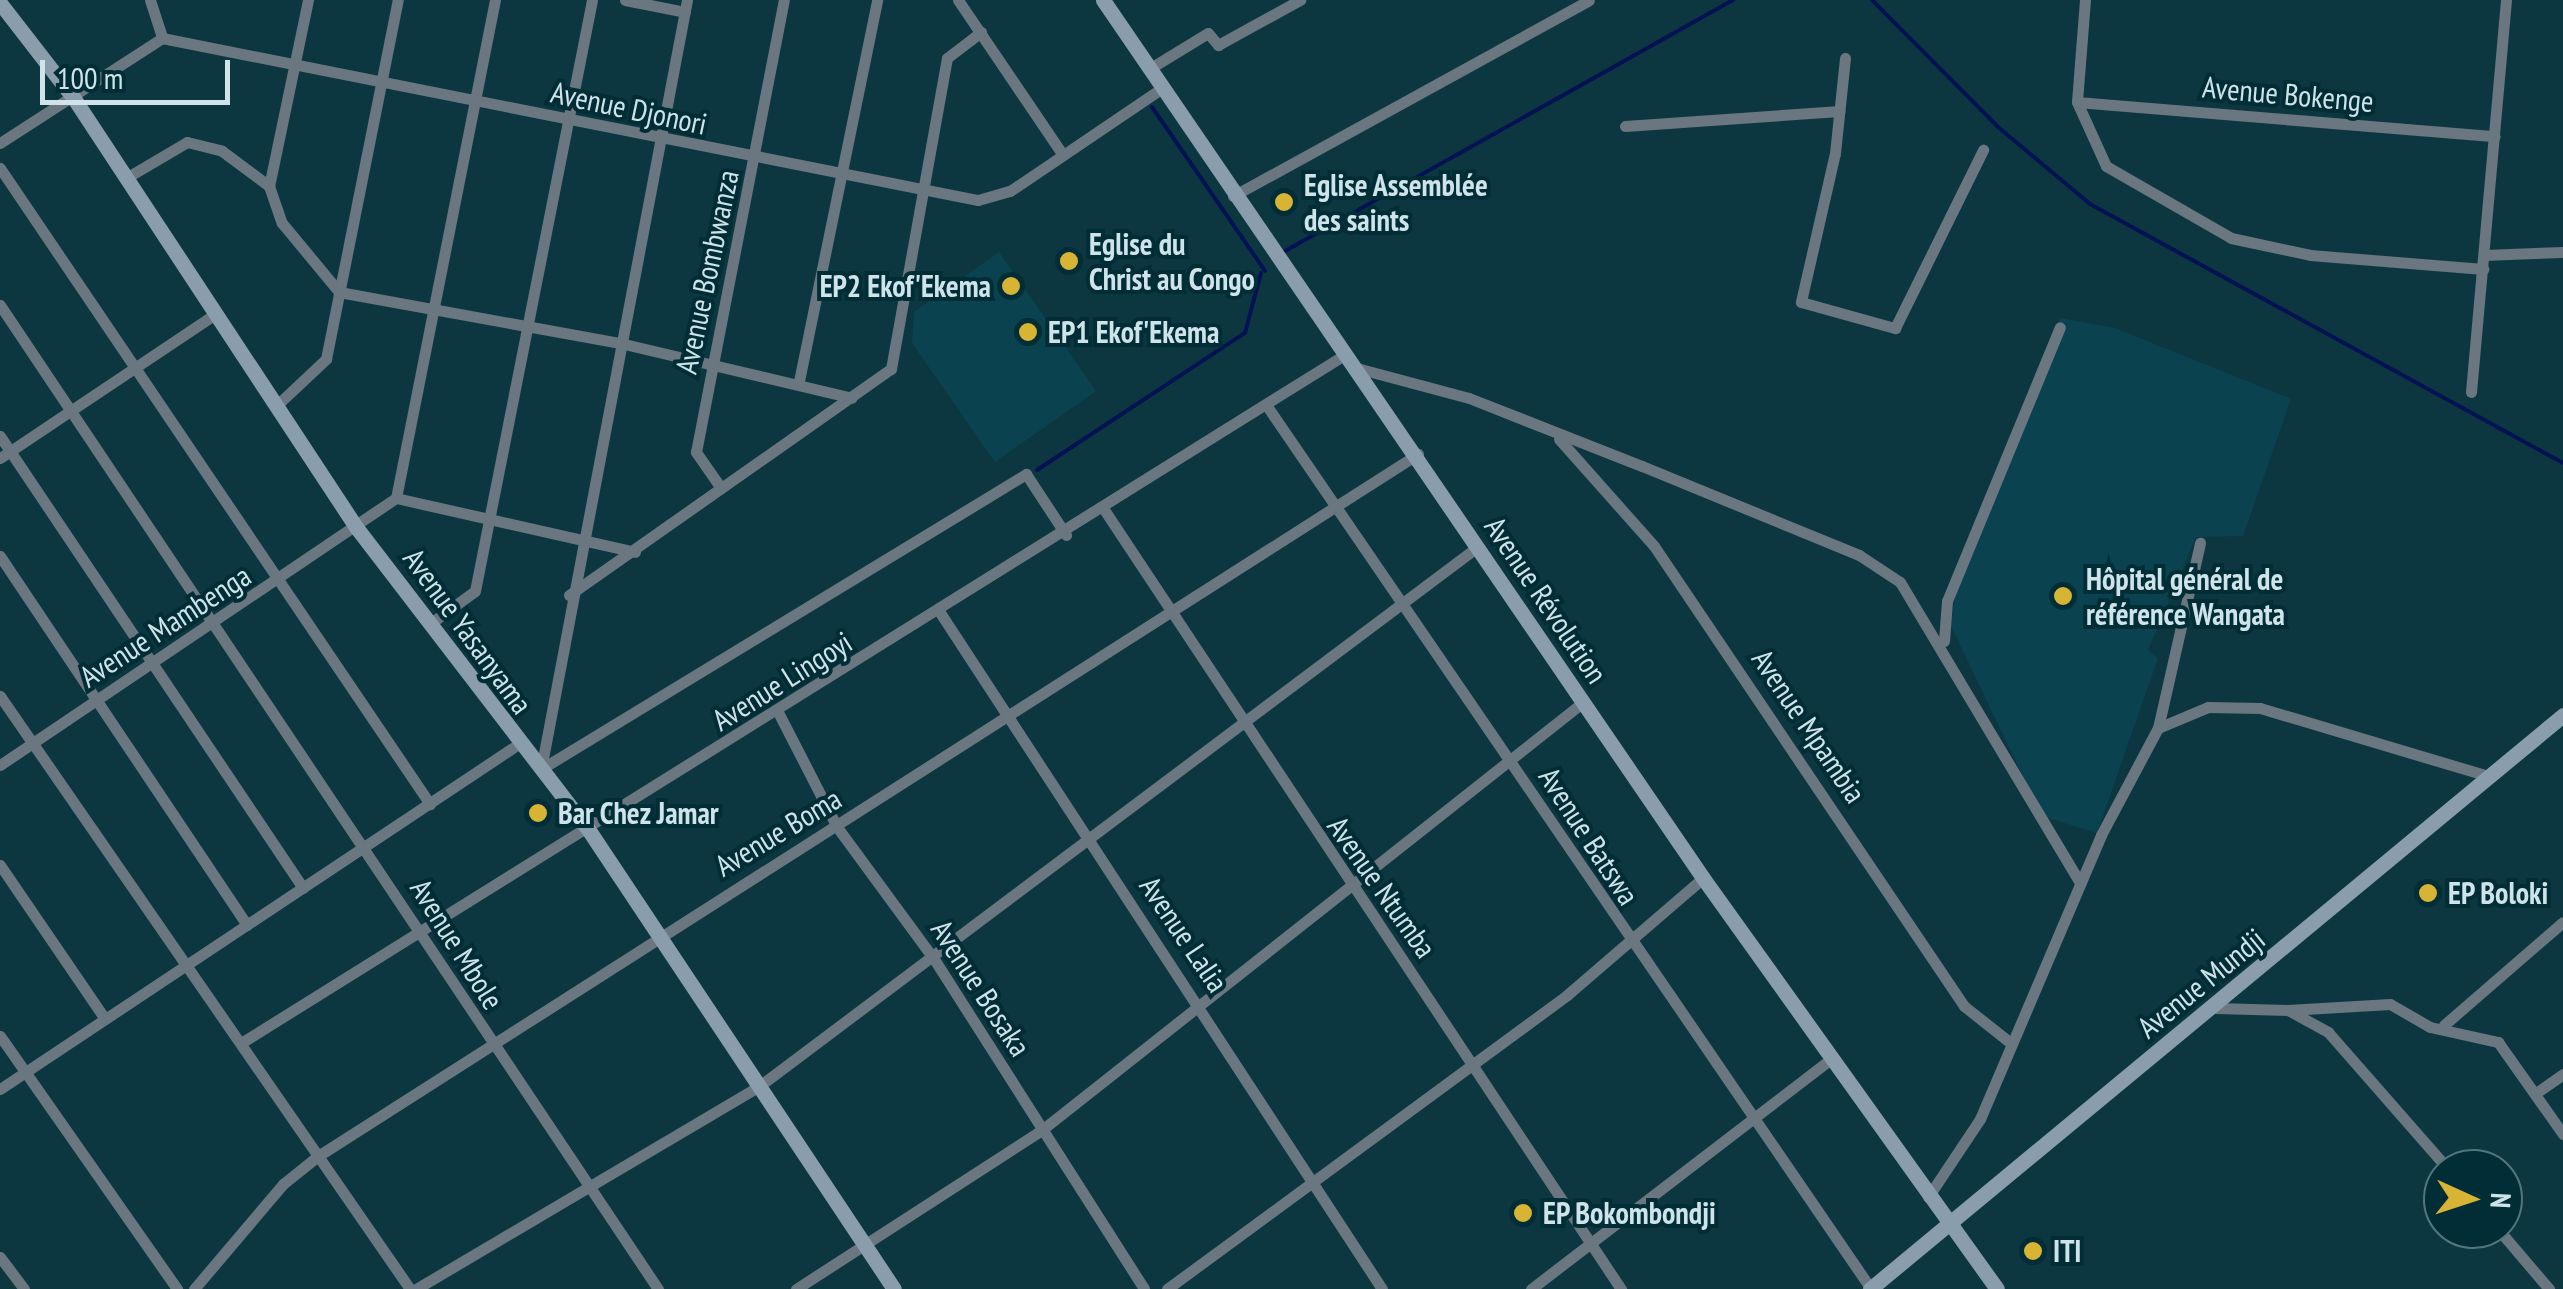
<!DOCTYPE html>
<html>
<head>
<meta charset="utf-8">
<style>
	body { margin:0 }
	#map { position:relative; width:2563px; height:1289px; overflow:hidden; background:#0c3741; font-family:"PT Sans Narrow",sans-serif }
	div>[style] { position:absolute }
	.built>* { inset:0; background:#0a434f }
	.stream>* { height:4px; margin:-2px; padding:0 2px; transform-origin:2px; border-radius:2px; background:#041253 }
	.street>* { height:11px; margin:-5.5px; padding:0 5.5px; transform-origin:5.5px; border-radius:5.5px; background:#6a7680 }
	.secondary>* { height:15px; margin:-7.5px; padding:0 7.5px; transform-origin:7.5px; border-radius:7.5px; background:#899dad }
	.dots>* { width:28px; height:28px; translate:-50% -50%; box-sizing:border-box; border:5px solid #002d36; border-radius:50% }
	span { translate:-50% -50%; white-space:nowrap; text-align:center; line-height:1.15; -webkit-text-stroke:8px #002d36; paint-order:stroke }
	.street-label { font-size:30px; color:#cee4ea }
	.poi-label { font-size:30px; color:#cee4ea; font-weight:700 }
	.left { translate:0 -50%; text-align:left }
	.right { translate:-100% -50%; text-align:right }
	.north { position:absolute; left:2423px; top:1149px; width:100px; height:100px; box-sizing:border-box; background:#002d36; border:2px solid #52767e; border-radius:50%; rotate:93deg; font-size:28px; font-weight:700; line-height:40px; text-align:center; color:#cee4ea }
	.north::after { content:''; display:block; margin:auto; width:35px; height:45px; background:#d7b434; clip-path:polygon(50% 0,100% 100%,50% 72%,0 100%) }
	.scale { position:absolute; left:40px; top:60px; width:190px; height:45px; box-sizing:border-box; border:5px solid #cee4ea; border-top:0; padding-left:12px; font-size:30px; line-height:35px; white-space:nowrap; color:#cee4ea; -webkit-text-stroke:8px #002d36; paint-order:stroke }
</style>
</head>
<body>
<div id="map">
	<div class="built">
		<div style="clip-path:polygon(999px 252px,1096px 391px,995px 462px,912px 343px,914px 312px)"></div>
		<div style="clip-path:polygon(2060px 318px,2115px 328px,2291px 399px,2243px 536px,2196px 537px,2148px 650px,2158px 658px,2097px 833px,2042px 816px,1951px 626px,1960px 565px)"></div>
	</div>
	<div class="stream">
		<div style="left:1872px;top:0;width:179px;rotate:45.2deg"></div>
		<div style="left:1998px;top:127px;width:120px;rotate:39.9deg"></div>
		<div style="left:2090px;top:204px;width:539px;rotate:28.7deg"></div>
		<div style="left:1152px;top:107px;width:199px;rotate:55.4deg"></div>
		<div style="left:1285px;top:251px;width:514px;rotate:-29.26deg"></div>
		<div style="left:1037px;top:470px;width:249px;rotate:-33.4deg"></div>
		<div style="left:1245px;top:333px;width:62px;rotate:-75.1deg"></div>
	</div>
	<div class="street">
		<div style="left:150px;top:0;width:40px;rotate:72deg"></div>
		<div style="left:308px;top:0;width:190px;rotate:101.8deg"></div>
		<div style="left:269px;top:186px;width:39px;rotate:71deg"></div>
		<div style="left:282px;top:223px;width:89px;rotate:50.4deg"></div>
		<div style="left:339px;top:292px;width:286px;rotate:10.3deg"></div>
		<div style="left:620px;top:343px;width:238px;rotate:13.3deg"></div>
		<div style="left:625px;top:0;width:61px;rotate:11.3deg"></div>
		<div style="left:958px;top:0;width:187px;rotate:55.9deg"></div>
		<div style="left:2085px;top:0;width:102px;rotate:94.5deg"></div>
		<div style="left:2077px;top:102px;width:70px;rotate:65.6deg"></div>
		<div style="left:2106px;top:166px;width:144px;rotate:29.9deg"></div>
		<div style="left:2231px;top:238px;width:81px;rotate:12.1deg"></div>
		<div style="left:2310px;top:255px;width:174px;rotate:4.6deg"></div>
		<div style="left:1845px;top:58px;width:96px;rotate:96deg"></div>
		<div style="left:1835px;top:153px;width:153px;rotate:102.9deg"></div>
		<div style="left:1801px;top:302px;width:98px;rotate:15.5deg"></div>
		<div style="left:1895px;top:328px;width:199px;rotate:-63.7deg"></div>
		<div style="left:1149px;top:69px;width:69px;rotate:-31.4deg"></div>
		<div style="left:1208px;top:33px;width:16px;rotate:50deg"></div>
		<div style="left:1218px;top:45px;width:94px;rotate:-28.8deg"></div>
		<div style="left:2077px;top:102px;width:419px;rotate:4.7deg"></div>
		<div style="left:1625px;top:126px;width:215px;rotate:-4deg"></div>
		<div style="left:0;top:143px;width:193px;rotate:-32.9deg"></div>
		<div style="left:162px;top:38px;width:832px;rotate:11.23deg"></div>
		<div style="left:978px;top:200px;width:33px;rotate:-16deg"></div>
		<div style="left:1010px;top:191px;width:184px;rotate:-34.1deg"></div>
		<div style="left:0;top:168px;width:768px;rotate:55.94deg"></div>
		<div style="left:126px;top:178px;width:71px;rotate:-30.5deg"></div>
		<div style="left:187px;top:142px;width:36px;rotate:14deg"></div>
		<div style="left:222px;top:151px;width:59px;rotate:36.7deg"></div>
		<div style="left:1233px;top:196px;width:406px;rotate:-28.8deg"></div>
		<div style="left:2484px;top:255px;width:79px;rotate:-2.2deg"></div>
		<div style="left:0;top:305px;width:1184px;rotate:56.23deg"></div>
		<div style="left:1353px;top:367px;width:120px;rotate:15deg"></div>
		<div style="left:1469px;top:398px;width:186px;rotate:21.5deg"></div>
		<div style="left:1642px;top:466px;width:235px;rotate:22.3deg"></div>
		<div style="left:1859px;top:555px;width:49px;rotate:33.4deg"></div>
		<div style="left:1900px;top:582px;width:351px;rotate:59.1deg"></div>
		<div style="left:799px;top:381px;width:389px;rotate:-78.4deg"></div>
		<div style="left:2471px;top:392px;width:394px;rotate:-84.9deg"></div>
		<div style="left:276px;top:406px;width:69px;rotate:-43.2deg"></div>
		<div style="left:326px;top:359px;width:366px;rotate:-78.7deg"></div>
		<div style="left:1269px;top:409px;width:1066px;rotate:55.62deg"></div>
		<div style="left:0;top:436px;width:544px;rotate:56.16deg"></div>
		<div style="left:1559px;top:439px;width:143px;rotate:48.4deg"></div>
		<div style="left:1654px;top:546px;width:555px;rotate:56.02deg"></div>
		<div style="left:1964px;top:1006px;width:61px;rotate:38.4deg"></div>
		<div style="left:0;top:458px;width:261px;rotate:-33.8deg"></div>
		<div style="left:721px;top:488px;width:44px;rotate:-124.8deg"></div>
		<div style="left:696px;top:452px;width:460px;rotate:-79deg"></div>
		<div style="left:396px;top:498px;width:245px;rotate:12.7deg"></div>
		<div style="left:1105px;top:511px;width:934px;rotate:56.45deg"></div>
		<div style="left:0;top:556px;width:444px;rotate:56.2deg"></div>
		<div style="left:569px;top:595px;width:393px;rotate:-35.1deg"></div>
		<div style="left:891px;top:369px;width:316px;rotate:-79.8deg"></div>
		<div style="left:947px;top:58px;width:43px;rotate:-37.4deg"></div>
		<div style="left:939px;top:611px;width:810px;rotate:56.84deg"></div>
		<div style="left:431px;top:623px;width:54px;rotate:-36deg"></div>
		<div style="left:475px;top:591px;width:602px;rotate:-78.8deg"></div>
		<div style="left:1944px;top:641px;width:40px;rotate:-85.7deg"></div>
		<div style="left:1947px;top:601px;width:296px;rotate:-67.6deg"></div>
		<div style="left:0;top:696px;width:721px;rotate:55.34deg"></div>
		<div style="left:779px;top:714px;width:127px;rotate:62.8deg"></div>
		<div style="left:837px;top:827px;width:164px;rotate:53.7deg"></div>
		<div style="left:934px;top:959px;width:391px;rotate:57.5deg"></div>
		<div style="left:2158px;top:728px;width:190px;rotate:-77.2deg"></div>
		<div style="left:0;top:765px;width:478px;rotate:-34deg"></div>
		<div style="left:396px;top:498px;width:508px;rotate:-78.76deg"></div>
		<div style="left:541px;top:769px;width:783px;rotate:-79.25deg"></div>
		<div style="left:541px;top:769px;width:568px;rotate:-31.31deg"></div>
		<div style="left:1026px;top:474px;width:73px;rotate:56.7deg"></div>
		<div style="left:0;top:865px;width:183px;rotate:55.7deg"></div>
		<div style="left:2216px;top:1008px;width:72px;rotate:1.6deg"></div>
		<div style="left:2288px;top:1010px;width:46px;rotate:28.8deg"></div>
		<div style="left:2328px;top:1032px;width:182px;rotate:48.8deg"></div>
		<div style="left:2288px;top:1010px;width:102px;rotate:-3.4deg"></div>
		<div style="left:2390px;top:1004px;width:46px;rotate:29.9deg"></div>
		<div style="left:2430px;top:1027px;width:70px;rotate:12.4deg"></div>
		<div style="left:2498px;top:1042px;width:113px;rotate:54.8deg"></div>
		<div style="left:2444px;top:1025px;width:157px;rotate:-40.9deg"></div>
		<div style="left:0;top:1036px;width:309px;rotate:55deg"></div>
		<div style="left:241px;top:1043px;width:1300px;rotate:-31.95deg"></div>
		<div style="left:0;top:1089px;width:621px;rotate:-33.64deg"></div>
		<div style="left:2536px;top:1093px;width:33px;rotate:-35deg"></div>
		<div style="left:1928px;top:1197px;width:94px;rotate:-56.3deg"></div>
		<div style="left:1980px;top:1119px;width:309px;rotate:-66.9deg"></div>
		<div style="left:2101px;top:835px;width:121px;rotate:-62deg"></div>
		<div style="left:2158px;top:728px;width:54px;rotate:-22.8deg"></div>
		<div style="left:2208px;top:707px;width:52px;rotate:1.1deg"></div>
		<div style="left:2260px;top:708px;width:241px;rotate:16.6deg"></div>
		<div style="left:2498px;top:1229px;width:79px;rotate:49.6deg"></div>
		<div style="left:0;top:1257px;width:40px;rotate:53deg"></div>
		<div style="left:194px;top:1289px;width:138px;rotate:-49.7deg"></div>
		<div style="left:283px;top:1184px;width:45px;rotate:-38.7deg"></div>
		<div style="left:318px;top:1156px;width:1305px;rotate:-32.55deg"></div>
		<div style="left:416px;top:1289px;width:402px;rotate:-30.6deg"></div>
		<div style="left:762px;top:1084px;width:893px;rotate:-36.9deg"></div>
		<div style="left:796px;top:1289px;width:294px;rotate:-32.9deg"></div>
		<div style="left:1043px;top:1129px;width:687px;rotate:-38.32deg"></div>
		<div style="left:1167px;top:1289px;width:496px;rotate:-36.3deg"></div>
		<div style="left:1567px;top:995px;width:179px;rotate:-40.7deg"></div>
		<div style="left:1531px;top:1289px;width:379px;rotate:-37.5deg"></div>
	</div>
	<div class="secondary">
		<div style="left:1103px;top:0;width:1063px;rotate:55.65deg"></div>
		<div style="left:1703px;top:878px;width:505px;rotate:54.42deg"></div>
		<div style="left:0;top:3px;width:119px;rotate:52.2deg"></div>
		<div style="left:73px;top:97px;width:515px;rotate:56.65deg"></div>
		<div style="left:356px;top:527px;width:381px;rotate:52.5deg"></div>
		<div style="left:588px;top:829px;width:552px;rotate:56.37deg"></div>
		<div style="left:1870px;top:1289px;width:900px;rotate:-39.63deg"></div>
	</div>
	<div class="dots">
		<div style="left:1284px;top:202px;background:#d7b434"></div>
		<div style="left:1069px;top:261px;background:#d7b434"></div>
		<div style="left:1011px;top:286px;background:#d7b434"></div>
		<div style="left:1028px;top:332px;background:#d7b434"></div>
		<div style="left:2063px;top:596px;background:#d7b434"></div>
		<div style="left:538px;top:813px;background:#d7b434"></div>
		<div style="left:2428px;top:893px;background:#d7b434"></div>
		<div style="left:1523px;top:1213px;background:#d7b434"></div>
		<div style="left:2033px;top:1251px;background:#d7b434"></div>
	</div>
	<div class="street-label">
		<span style="left:2288px;top:94px;rotate:5deg">Avenue Bokenge</span>
		<span style="left:629px;top:108px;rotate:12deg">Avenue Djonori</span>
		<span style="left:707px;top:272px;rotate:-78deg">Avenue Bombwanza</span>
		<span style="left:1546px;top:600px;rotate:56deg">Avenue Révolution</span>
		<span style="left:165px;top:626px;rotate:-33deg">Avenue Mambenga</span>
		<span style="left:468px;top:631px;rotate:54deg">Avenue Yasanyama</span>
		<span style="left:782px;top:681px;rotate:-32deg">Avenue Lingoyi</span>
		<span style="left:1809px;top:726px;rotate:56deg">Avenue Mpambia</span>
		<span style="left:778px;top:832px;rotate:-31deg">Avenue Boma</span>
		<span style="left:1589px;top:836px;rotate:57deg">Avenue Batswa</span>
		<span style="left:1382px;top:887px;rotate:55deg">Avenue Ntumba</span>
		<span style="left:1184px;top:934px;rotate:56deg">Avenue Lalia</span>
		<span style="left:457px;top:944px;rotate:58deg">Avenue Mbole</span>
		<span style="left:2201px;top:983px;rotate:-39deg">Avenue Mundji</span>
		<span style="left:981px;top:988px;rotate:57deg">Avenue Bosaka</span>
	</div>
	<div class="poi-label">
		<span class="left" style="left:1304px;top:202px">Eglise Assemblée<br>des saints</span>
		<span class="left" style="left:1089px;top:261px">Eglise du<br>Christ au Congo</span>
		<span class="right" style="left:991px;top:286px">EP2 Ekof'Ekema</span>
		<span class="left" style="left:1048px;top:332px">EP1 Ekof'Ekema</span>
		<span class="left" style="left:2086px;top:596px">Hôpital général de<br>référence Wangata</span>
		<span class="left" style="left:558px;top:813px">Bar Chez Jamar</span>
		<span class="left" style="left:2448px;top:893px">EP Boloki</span>
		<span class="left" style="left:1543px;top:1213px">EP Bokombondji</span>
		<span class="left" style="left:2053px;top:1251px">ITI</span>
	</div>
	<div class="north">N</div>
	<div class="scale">100 m</div>
</div>
</body>
</html>
